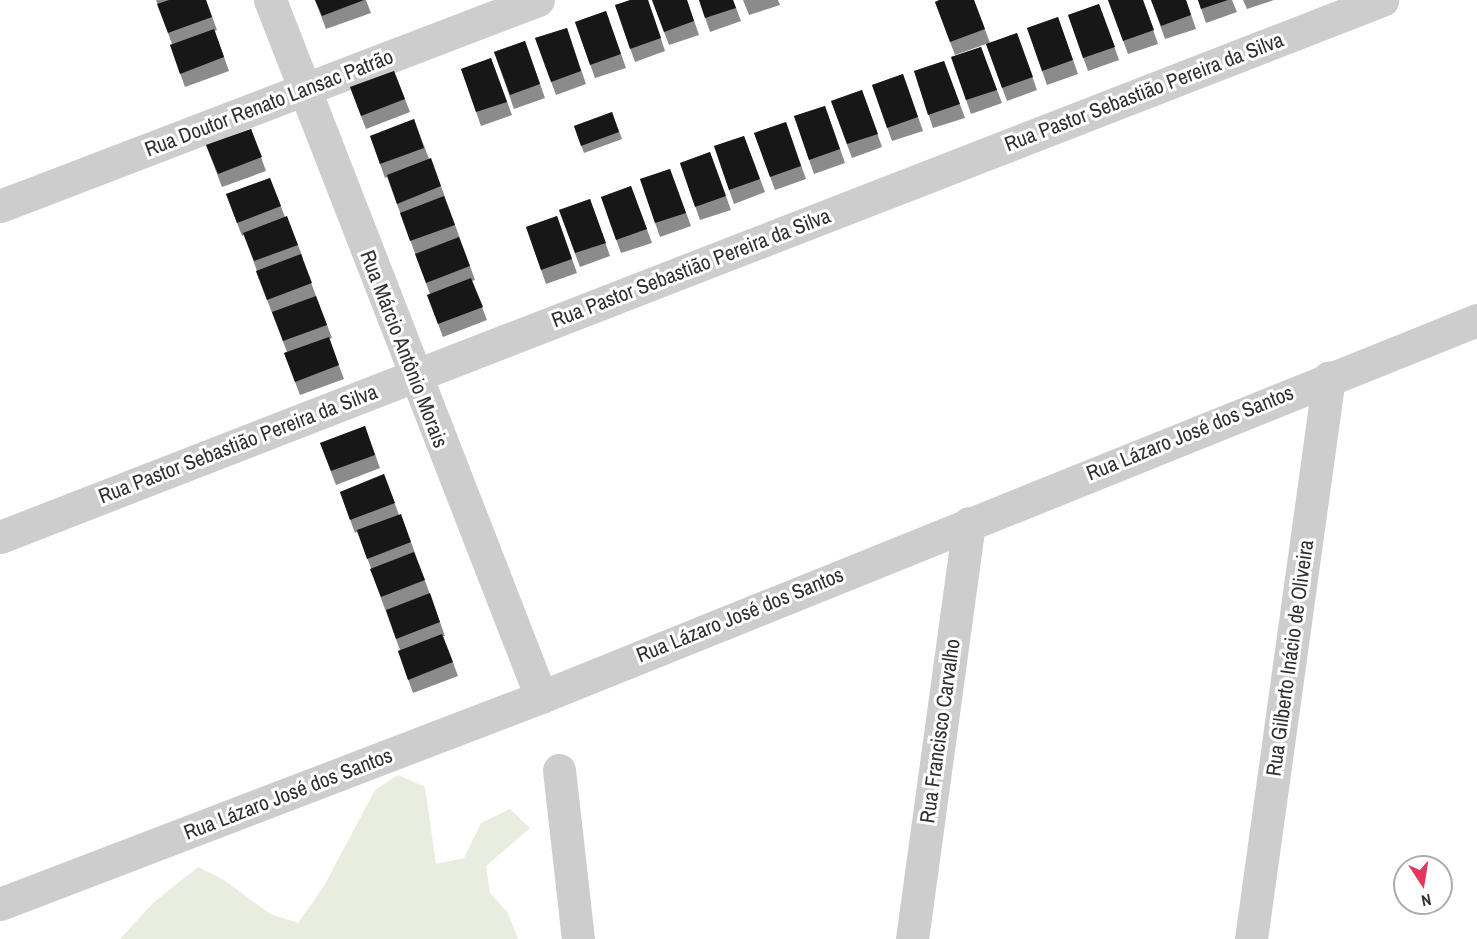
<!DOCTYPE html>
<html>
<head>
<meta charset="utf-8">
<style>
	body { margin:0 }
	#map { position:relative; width:1477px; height:939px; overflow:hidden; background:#fff; font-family:"Archivo Narrow",sans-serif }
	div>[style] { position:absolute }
	.green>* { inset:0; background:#e9eddf }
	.minor>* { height:33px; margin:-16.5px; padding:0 16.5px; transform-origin:16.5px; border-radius:16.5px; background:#cdcdcd }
	.wall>* { inset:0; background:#8b8b8b }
	.building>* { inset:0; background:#171717 }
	span { translate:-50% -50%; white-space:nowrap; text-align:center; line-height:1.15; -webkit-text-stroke:6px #fff; paint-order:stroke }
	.street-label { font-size:21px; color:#303030 }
	.north { position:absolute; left:1393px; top:855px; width:60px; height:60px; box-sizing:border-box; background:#fff; border:2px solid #acacac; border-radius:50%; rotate:168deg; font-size:16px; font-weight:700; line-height:24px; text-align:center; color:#303030 }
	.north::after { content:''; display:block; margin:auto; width:21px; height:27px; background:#e2385e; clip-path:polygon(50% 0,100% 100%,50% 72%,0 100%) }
</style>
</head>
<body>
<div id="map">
	<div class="green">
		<div style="clip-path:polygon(398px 775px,425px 787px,436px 864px,464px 858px,481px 823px,510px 809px,530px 828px,486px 866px,490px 893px,508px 913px,518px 939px,120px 939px,153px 903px,198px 867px,224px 880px,270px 914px,298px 923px,324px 886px,375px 790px)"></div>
	</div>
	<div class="minor">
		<div style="left:270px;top:0;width:748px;rotate:68.75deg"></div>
		<div style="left:0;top:206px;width:576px;rotate:-20.95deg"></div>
		<div style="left:0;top:537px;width:1483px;rotate:-21.23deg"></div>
		<div style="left:559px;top:770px;width:170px;rotate:83.6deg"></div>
		<div style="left:0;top:904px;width:579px;rotate:-20.94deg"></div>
		<div style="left:541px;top:697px;width:1009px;rotate:-21.94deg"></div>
		<div style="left:912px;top:939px;width:420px;rotate:-82.2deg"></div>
		<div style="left:1251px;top:939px;width:567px;rotate:-82.1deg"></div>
	</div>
	<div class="wall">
		<div style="clip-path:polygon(156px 0,206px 0,217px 30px,215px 31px,229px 71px,185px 87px,170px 45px,172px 44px)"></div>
		<div style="clip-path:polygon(315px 0,366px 0,371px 13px,326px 29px)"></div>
		<div style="clip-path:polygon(648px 0,665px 51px,635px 62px,615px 5px)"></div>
		<div style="clip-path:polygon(652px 0,687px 0,699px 35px,669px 45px)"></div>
		<div style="clip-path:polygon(699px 0,733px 0,741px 21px,710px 32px)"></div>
		<div style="clip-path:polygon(743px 0,778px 0,780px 5px,749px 15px)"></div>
		<div style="clip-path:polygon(974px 0,990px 43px,1017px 33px,1037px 90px,1007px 101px,986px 44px,955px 55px,935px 2px)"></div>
		<div style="clip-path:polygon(1108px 0,1143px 0,1158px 44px,1128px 54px)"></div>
		<div style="clip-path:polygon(1151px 0,1186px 0,1196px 29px,1165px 39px)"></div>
		<div style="clip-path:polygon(1198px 0,1232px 0,1237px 12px,1206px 23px)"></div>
		<div style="clip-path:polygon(1243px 0,1274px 0,1247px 9px)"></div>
		<div style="clip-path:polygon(1099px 4px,1119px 60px,1088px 71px,1068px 15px)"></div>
		<div style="clip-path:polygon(606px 11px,626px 68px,595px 78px,575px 22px)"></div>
		<div style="clip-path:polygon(1058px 17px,1078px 74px,1047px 85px,1027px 28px)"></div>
		<div style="clip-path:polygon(567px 28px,586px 84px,556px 95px,535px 38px)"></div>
		<div style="clip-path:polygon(525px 41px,545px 98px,514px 109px,494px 52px)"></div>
		<div style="clip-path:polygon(981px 47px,1002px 103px,971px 114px,951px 57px)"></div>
		<div style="clip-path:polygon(491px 58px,512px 115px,481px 126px,461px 69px)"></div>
		<div style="clip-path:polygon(944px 61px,965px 118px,933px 128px,914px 71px)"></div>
		<div style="clip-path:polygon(394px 71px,410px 112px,366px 129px,350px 87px)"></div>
		<div style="clip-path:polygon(903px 74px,923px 131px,892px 141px,872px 85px)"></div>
		<div style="clip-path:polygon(862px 90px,882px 147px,852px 158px,831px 101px)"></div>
		<div style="clip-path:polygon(825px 106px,845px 163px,814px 174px,794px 116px)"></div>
		<div style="clip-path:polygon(612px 112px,622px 139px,584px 153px,574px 126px)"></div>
		<div style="clip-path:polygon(414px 119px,429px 159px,441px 186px,475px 280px,472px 281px,487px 320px,443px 337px,427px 295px,430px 294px,387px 177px,385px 178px,370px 136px)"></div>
		<div style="clip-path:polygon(786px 122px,806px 179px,775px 190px,754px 133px)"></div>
		<div style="clip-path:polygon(251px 129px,266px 171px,222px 187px,206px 145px)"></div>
		<div style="clip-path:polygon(744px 136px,765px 192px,734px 204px,714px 146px)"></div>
		<div style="clip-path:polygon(710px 152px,731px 210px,700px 220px,680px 163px)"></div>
		<div style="clip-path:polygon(670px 169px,691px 226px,660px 237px,640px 179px)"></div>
		<div style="clip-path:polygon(270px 178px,285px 217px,298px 245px,303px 258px,302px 259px,332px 338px,329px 339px,344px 379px,300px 395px,284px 353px,287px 352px,256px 271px,257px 271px,244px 235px,242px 236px,226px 194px)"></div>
		<div style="clip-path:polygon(631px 186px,652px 243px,621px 253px,601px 197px)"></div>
		<div style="clip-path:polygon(590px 199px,610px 256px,580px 267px,559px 210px)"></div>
		<div style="clip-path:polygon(557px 216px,577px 273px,546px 284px,526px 227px)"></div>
		<div style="clip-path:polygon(365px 426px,380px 468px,336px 485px,320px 443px)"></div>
		<div style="clip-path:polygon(384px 474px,399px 515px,411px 542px,445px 636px,443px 636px,458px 676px,413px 693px,398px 651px,400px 650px,375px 582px,371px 568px,357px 532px,355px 533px,340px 492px)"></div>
	</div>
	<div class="building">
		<div style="clip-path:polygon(169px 0,206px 0,212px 17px,168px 33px,157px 4px)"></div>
		<div style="clip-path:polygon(315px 0,364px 0,322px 16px)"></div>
		<div style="clip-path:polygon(630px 0,648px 0,661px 38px,630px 49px,615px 5px)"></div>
		<div style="clip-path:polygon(652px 0,687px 0,694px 21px,664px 32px)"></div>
		<div style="clip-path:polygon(699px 0,733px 0,736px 8px,705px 18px)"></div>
		<div style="clip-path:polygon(939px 0,974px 0,985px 29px,950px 42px,935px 2px)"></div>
		<div style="clip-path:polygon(1108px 0,1143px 0,1154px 30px,1123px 41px)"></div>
		<div style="clip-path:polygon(1151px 0,1186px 0,1191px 15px,1161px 26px)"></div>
		<div style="clip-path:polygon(1198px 0,1228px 0,1201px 9px)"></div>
		<div style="clip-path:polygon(1099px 4px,1115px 47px,1083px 58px,1068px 15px)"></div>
		<div style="clip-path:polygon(606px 11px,621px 54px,590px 65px,575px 22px)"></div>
		<div style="clip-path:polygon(1058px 17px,1073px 60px,1042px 71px,1027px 28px)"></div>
		<div style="clip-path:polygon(567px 28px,581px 71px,551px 82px,535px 38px)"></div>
		<div style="clip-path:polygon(214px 29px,224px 57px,180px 74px,170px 45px)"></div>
		<div style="clip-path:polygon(1017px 33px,1033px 77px,1002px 88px,986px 44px)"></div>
		<div style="clip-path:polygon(525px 41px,540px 84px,510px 95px,494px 52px)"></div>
		<div style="clip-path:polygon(981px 47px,997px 90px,966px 100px,951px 57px)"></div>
		<div style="clip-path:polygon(491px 58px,507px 102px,476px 112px,461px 69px)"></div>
		<div style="clip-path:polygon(944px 61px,960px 104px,928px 115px,914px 71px)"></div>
		<div style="clip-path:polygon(394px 71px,405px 99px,361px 116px,350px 87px)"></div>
		<div style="clip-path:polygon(903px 74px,918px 117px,887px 128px,872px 85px)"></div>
		<div style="clip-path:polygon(862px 90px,878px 134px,847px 144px,831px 101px)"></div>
		<div style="clip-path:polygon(825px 106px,840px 149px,809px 160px,794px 116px)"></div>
		<div style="clip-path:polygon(612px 112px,619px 132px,581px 146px,574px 126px)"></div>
		<div style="clip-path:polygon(414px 119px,424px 148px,380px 164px,370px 136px)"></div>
		<div style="clip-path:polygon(786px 122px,801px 166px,770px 177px,754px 133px)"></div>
		<div style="clip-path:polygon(251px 129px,262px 157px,218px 174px,206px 145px)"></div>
		<div style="clip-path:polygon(744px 136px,760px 179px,729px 190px,714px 146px)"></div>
		<div style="clip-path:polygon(710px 152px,726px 196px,695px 207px,680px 163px)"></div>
		<div style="clip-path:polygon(431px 158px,441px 186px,397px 204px,387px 175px)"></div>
		<div style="clip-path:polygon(670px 169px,686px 213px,655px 223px,640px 179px)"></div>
		<div style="clip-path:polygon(270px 178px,281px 206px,237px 223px,226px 194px)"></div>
		<div style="clip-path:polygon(631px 186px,647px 229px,616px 240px,601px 197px)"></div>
		<div style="clip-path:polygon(444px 196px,455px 225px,410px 241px,400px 213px)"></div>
		<div style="clip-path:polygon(590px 199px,606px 243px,575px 253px,559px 210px)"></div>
		<div style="clip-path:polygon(287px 216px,298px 245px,254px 261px,243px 233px)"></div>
		<div style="clip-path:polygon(557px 216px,572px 259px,541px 270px,526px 227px)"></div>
		<div style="clip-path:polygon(459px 237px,470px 266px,426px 283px,415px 254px)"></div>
		<div style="clip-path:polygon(301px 254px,312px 283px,267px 300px,256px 271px)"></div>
		<div style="clip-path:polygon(471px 278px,483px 307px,438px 324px,427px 295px)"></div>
		<div style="clip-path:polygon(316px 296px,327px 325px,283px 341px,272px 312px)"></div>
		<div style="clip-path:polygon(329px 337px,339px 365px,295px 382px,284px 353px)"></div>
		<div style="clip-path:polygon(365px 426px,375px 455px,331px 471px,320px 443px)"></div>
		<div style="clip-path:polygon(384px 474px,395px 503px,350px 520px,340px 492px)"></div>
		<div style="clip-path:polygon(401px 514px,411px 542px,367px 559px,357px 530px)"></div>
		<div style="clip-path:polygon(414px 552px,425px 580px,381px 597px,370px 569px)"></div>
		<div style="clip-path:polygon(430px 593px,440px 622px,396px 639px,386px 610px)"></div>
		<div style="clip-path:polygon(442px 634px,453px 662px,408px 680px,398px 651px)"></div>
	</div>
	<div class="street-label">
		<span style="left:1144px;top:92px;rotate:-21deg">Rua Pastor Sebastião Pereira da Silva</span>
		<span style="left:269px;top:103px;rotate:-21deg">Rua Doutor Renato Lansac Patrão</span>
		<span style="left:691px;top:268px;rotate:-21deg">Rua Pastor Sebastião Pereira da Silva</span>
		<span style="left:404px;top:349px;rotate:69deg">Rua Márcio Antônio Morais</span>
		<span style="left:1190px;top:433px;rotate:-22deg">Rua Lázaro José dos Santos</span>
		<span style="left:238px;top:444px;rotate:-21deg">Rua Pastor Sebastião Pereira da Silva</span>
		<span style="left:740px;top:615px;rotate:-22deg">Rua Lázaro José dos Santos</span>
		<span style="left:1290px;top:658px;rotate:-82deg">Rua Gilberto Inácio de Oliveira</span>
		<span style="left:940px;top:731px;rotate:-82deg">Rua Francisco Carvalho</span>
		<span style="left:288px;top:794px;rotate:-21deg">Rua Lázaro José dos Santos</span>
	</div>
	<div class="north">N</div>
</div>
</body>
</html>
